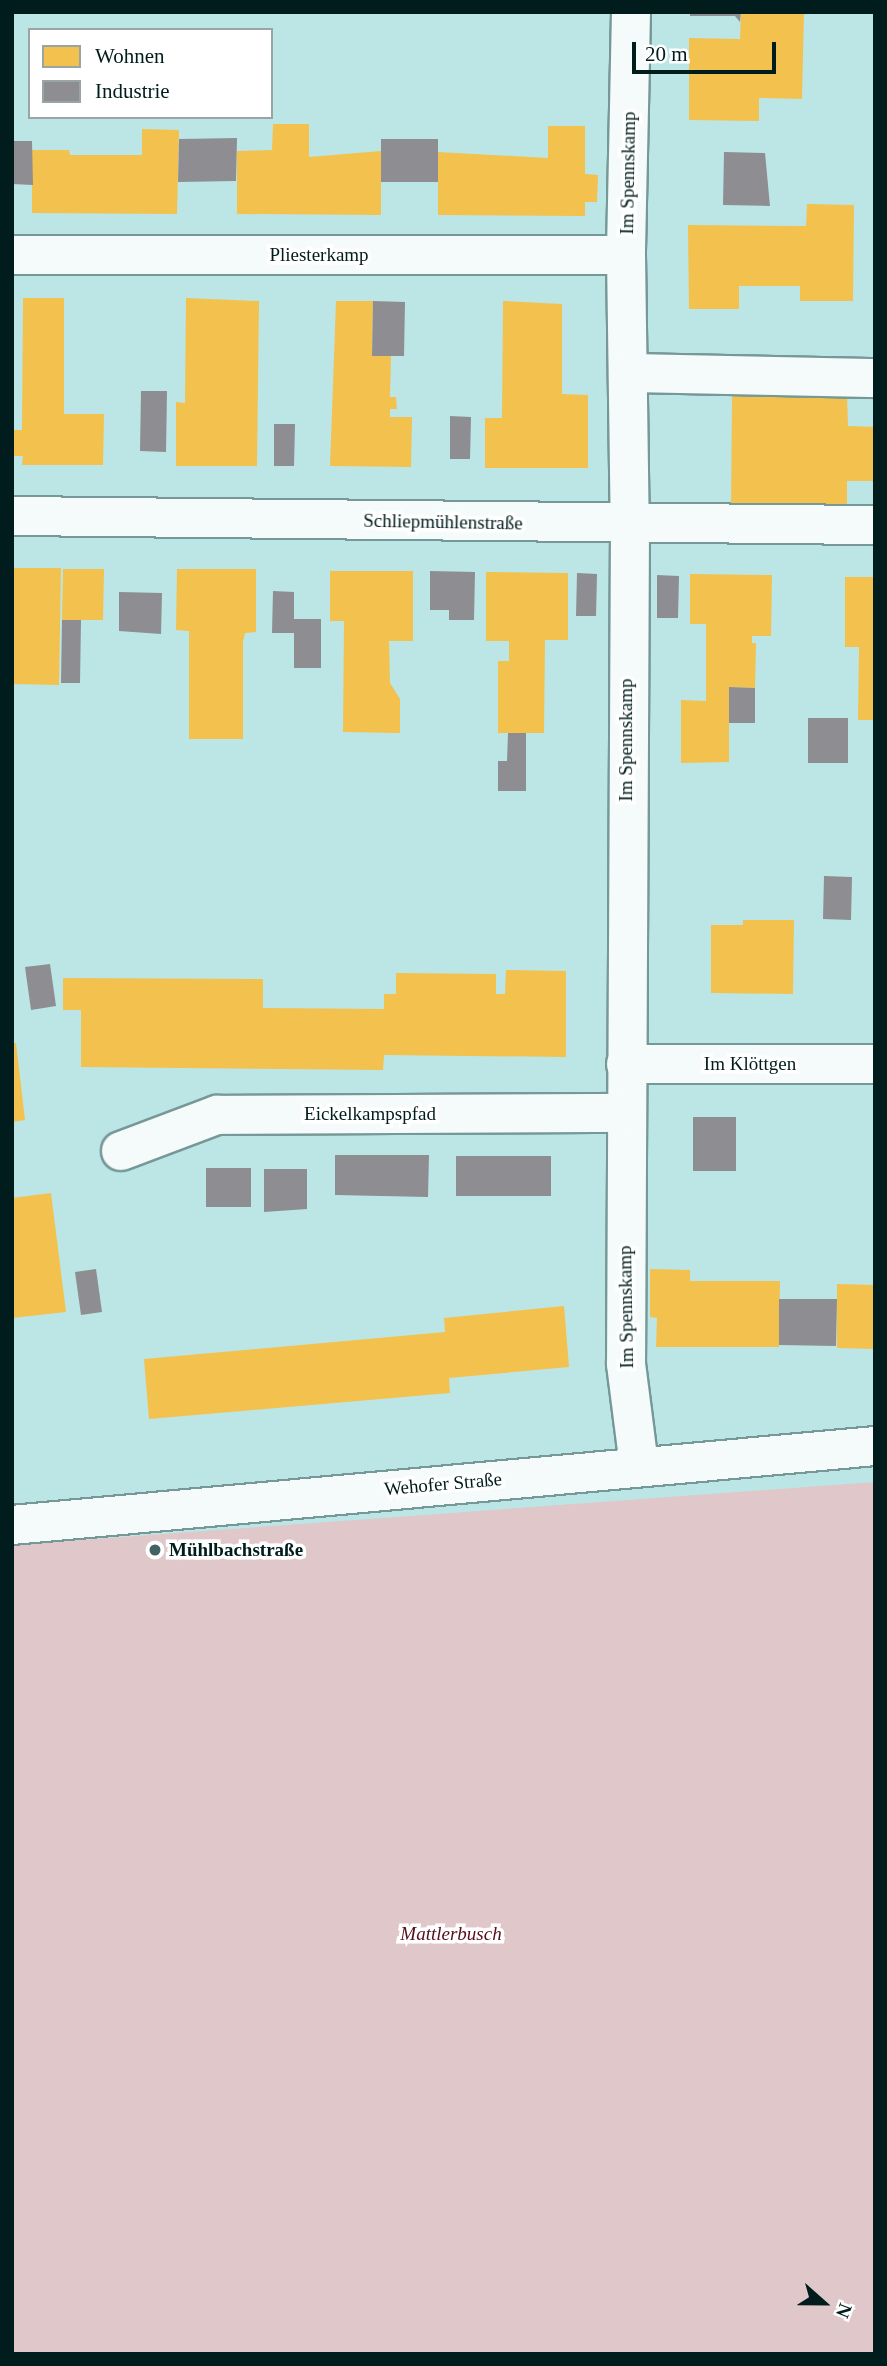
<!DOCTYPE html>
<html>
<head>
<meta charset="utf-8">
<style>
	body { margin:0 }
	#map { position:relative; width:887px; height:2366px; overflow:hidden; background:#bce6e5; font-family:Georgia,serif }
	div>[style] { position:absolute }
	.green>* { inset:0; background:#e0c7ca }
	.homes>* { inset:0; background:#f2c14e }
	.industry>* { inset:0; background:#8d8d92 }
	.roads { filter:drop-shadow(2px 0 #769897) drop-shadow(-2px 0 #769897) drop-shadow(0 2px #769897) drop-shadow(0 -2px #769897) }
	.minor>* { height:38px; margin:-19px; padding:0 19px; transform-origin:19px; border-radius:19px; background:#f5fbfb }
	.dots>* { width:19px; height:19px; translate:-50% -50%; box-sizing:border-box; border:4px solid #fff; border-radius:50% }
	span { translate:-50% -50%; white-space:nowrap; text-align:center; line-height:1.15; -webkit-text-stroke:7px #fff; paint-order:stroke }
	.street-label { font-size:19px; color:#001c1c }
	.poi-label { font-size:19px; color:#001c1c; font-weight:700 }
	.left { translate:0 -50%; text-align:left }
	.park-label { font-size:19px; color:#570d1c; font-style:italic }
	.frame { position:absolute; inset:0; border:14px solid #001c1c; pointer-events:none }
	.legend { position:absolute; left:28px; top:28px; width:245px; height:91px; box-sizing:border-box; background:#fff; border:2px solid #99a4a4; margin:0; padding:9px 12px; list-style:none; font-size:21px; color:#001c1c }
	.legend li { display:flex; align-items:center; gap:14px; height:35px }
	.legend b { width:35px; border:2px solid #99a4a4 }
	.north { position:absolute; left:789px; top:2268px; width:70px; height:70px; -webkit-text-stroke:5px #fff; paint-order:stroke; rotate:111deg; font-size:19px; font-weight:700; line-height:28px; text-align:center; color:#001c1c }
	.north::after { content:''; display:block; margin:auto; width:24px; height:32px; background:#001c1c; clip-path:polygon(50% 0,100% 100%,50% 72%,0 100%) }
	.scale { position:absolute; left:632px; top:42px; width:144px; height:32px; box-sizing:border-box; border:4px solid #001c1c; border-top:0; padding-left:9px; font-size:21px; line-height:24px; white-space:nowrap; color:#001c1c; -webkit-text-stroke:5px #fff; paint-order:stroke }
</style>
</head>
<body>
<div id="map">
	<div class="green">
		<div style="clip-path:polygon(875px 1482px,875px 2354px,12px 2354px,12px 1545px)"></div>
	</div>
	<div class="homes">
		<div style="clip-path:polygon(741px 12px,804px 12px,802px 99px,759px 98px,759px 121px,689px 120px,689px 38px,740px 39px)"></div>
		<div style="clip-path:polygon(273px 124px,309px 124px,309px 157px,381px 151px,381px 215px,237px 214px,237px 151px,272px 150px)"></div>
		<div style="clip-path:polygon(548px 126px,585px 126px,585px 174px,598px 175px,597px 202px,585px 202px,585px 216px,438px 215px,438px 152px,548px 158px)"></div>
		<div style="clip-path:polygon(142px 129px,179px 130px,177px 214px,32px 213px,32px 150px,69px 150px,70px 155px,142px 155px)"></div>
		<div style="clip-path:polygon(807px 204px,854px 205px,853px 301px,800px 301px,800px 286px,739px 286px,739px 309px,689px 309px,688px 225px,806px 226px)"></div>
		<div style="clip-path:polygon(23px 298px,64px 298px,64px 414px,104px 414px,103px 465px,22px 465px,23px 456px,12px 456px,12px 430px,22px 430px)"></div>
		<div style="clip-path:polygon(186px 298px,259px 301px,257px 466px,176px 466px,176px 402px,185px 403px)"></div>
		<div style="clip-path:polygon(336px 301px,373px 301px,372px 356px,391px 356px,390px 397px,396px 397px,397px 409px,390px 409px,390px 417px,412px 417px,411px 467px,330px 466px)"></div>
		<div style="clip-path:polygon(503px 301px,562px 304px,562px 394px,588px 395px,588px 468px,485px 468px,485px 418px,502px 418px)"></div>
		<div style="clip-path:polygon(732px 395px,847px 396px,848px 426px,875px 427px,875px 481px,847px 481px,847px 511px,731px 511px)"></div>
		<div style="clip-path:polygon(12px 568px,61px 568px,59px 685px,12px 684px)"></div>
		<div style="clip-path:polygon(63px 569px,104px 569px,103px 620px,62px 620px)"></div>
		<div style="clip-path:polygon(177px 569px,256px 569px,256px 632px,245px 633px,243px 642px,243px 739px,189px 739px,189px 631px,176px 630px)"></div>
		<div style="clip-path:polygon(330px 571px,413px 571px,413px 641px,389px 641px,390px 683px,400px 699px,400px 733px,343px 732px,344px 621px,330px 621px)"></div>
		<div style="clip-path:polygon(486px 572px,568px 573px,568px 640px,545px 640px,544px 733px,498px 733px,498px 661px,509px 661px,509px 641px,486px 641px)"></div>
		<div style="clip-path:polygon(690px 574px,772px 575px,771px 636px,752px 636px,752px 643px,756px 643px,755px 688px,729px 687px,729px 762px,681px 763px,681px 700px,706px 701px,706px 624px,690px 624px)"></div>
		<div style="clip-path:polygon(845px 577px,875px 577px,875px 720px,858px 720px,859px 647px,845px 647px)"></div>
		<div style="clip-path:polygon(743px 920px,794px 920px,793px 994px,711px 993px,711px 925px,743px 925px)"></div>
		<div style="clip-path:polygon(506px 970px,566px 971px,566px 1057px,384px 1055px,383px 1070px,81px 1067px,81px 1010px,63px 1010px,63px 978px,263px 979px,263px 1008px,384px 1009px,384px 994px,396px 994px,396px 973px,496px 974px,496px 994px,505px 994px)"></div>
		<div style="clip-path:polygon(12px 1043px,16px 1043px,25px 1120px,12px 1122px)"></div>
		<div style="clip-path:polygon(51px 1193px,66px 1312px,12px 1318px,12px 1198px)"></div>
		<div style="clip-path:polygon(650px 1269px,690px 1270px,690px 1281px,780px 1281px,779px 1347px,656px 1347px,657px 1318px,650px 1317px)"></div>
		<div style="clip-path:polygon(837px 1284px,875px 1285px,875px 1349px,837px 1348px)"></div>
		<div style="clip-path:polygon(564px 1306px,569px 1367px,449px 1378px,450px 1393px,149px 1419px,144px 1359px,445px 1332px,444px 1318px)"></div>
	</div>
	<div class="industry">
		<div style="clip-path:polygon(690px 12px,741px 12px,740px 22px,735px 16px,690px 16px)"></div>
		<div style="clip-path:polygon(237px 138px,236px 181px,178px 182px,179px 139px)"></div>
		<div style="clip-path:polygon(381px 139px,438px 139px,438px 182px,381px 182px)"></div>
		<div style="clip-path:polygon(12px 141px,32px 141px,33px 185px,12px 184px)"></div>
		<div style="clip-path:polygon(724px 152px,765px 153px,770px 206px,723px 205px)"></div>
		<div style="clip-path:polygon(373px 301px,405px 302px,404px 356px,372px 356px)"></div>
		<div style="clip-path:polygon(141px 391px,167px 391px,166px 452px,140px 451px)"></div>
		<div style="clip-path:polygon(450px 416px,471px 417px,470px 459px,450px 459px)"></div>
		<div style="clip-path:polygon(274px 424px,295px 424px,294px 466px,274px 466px)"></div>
		<div style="clip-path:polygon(430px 571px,475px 572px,474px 620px,449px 620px,449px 610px,430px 610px)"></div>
		<div style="clip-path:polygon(577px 573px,597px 574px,596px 616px,576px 616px)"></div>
		<div style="clip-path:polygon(657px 575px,679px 576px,678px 618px,657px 618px)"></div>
		<div style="clip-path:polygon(273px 591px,294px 592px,294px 619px,321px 619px,321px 668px,294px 668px,294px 633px,272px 633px)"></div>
		<div style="clip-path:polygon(119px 592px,162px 593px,161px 634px,119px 631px)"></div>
		<div style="clip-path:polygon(62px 620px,81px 620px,80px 683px,61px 683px)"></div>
		<div style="clip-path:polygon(729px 687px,755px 688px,755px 723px,729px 723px)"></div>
		<div style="clip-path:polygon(808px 718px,848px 718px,848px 763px,808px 763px)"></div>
		<div style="clip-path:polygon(508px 733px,526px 733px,526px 791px,498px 791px,498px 761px,507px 761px)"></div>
		<div style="clip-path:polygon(824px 876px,852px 877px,851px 920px,823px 919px)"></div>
		<div style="clip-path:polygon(50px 964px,56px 1006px,31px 1010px,25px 967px)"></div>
		<div style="clip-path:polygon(693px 1117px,736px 1117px,736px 1171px,693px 1171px)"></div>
		<div style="clip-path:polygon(335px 1155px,429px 1155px,428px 1197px,335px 1195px)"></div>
		<div style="clip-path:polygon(456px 1156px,551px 1156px,551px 1196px,456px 1196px)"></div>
		<div style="clip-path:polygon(206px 1168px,251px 1168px,251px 1207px,206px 1207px)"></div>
		<div style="clip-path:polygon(264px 1169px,307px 1169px,307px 1209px,264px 1212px)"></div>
		<div style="clip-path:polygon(96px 1269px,102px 1312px,81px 1315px,75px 1272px)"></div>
		<div style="clip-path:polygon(779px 1299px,837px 1299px,836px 1346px,779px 1345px)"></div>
	</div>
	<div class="roads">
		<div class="minor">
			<div style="left:631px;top:12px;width:243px;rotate:91.2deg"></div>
			<div style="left:626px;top:255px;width:270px;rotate:89.2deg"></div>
			<div style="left:630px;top:525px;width:839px;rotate:90.27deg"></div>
			<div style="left:626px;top:1364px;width:103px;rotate:82.7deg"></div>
			<div style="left:12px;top:255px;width:614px"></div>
			<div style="left:628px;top:373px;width:247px;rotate:1.2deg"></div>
			<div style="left:12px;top:516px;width:863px;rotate:0.6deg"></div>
			<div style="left:626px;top:1064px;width:249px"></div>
			<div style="left:121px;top:1151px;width:103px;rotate:-20.6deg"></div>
			<div style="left:217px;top:1115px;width:408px;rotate:-0.3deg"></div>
			<div style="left:12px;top:1525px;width:867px;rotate:-5.23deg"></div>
		</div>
	</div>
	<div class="dots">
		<div style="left:155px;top:1550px;background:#426362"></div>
	</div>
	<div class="street-label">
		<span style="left:628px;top:173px;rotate:-89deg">Im Spennskamp</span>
		<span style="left:319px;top:255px">Pliesterkamp</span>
		<span style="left:443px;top:522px;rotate:1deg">Schliepmühlenstraße</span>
		<span style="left:626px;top:740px;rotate:-90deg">Im Spennskamp</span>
		<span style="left:750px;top:1064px">Im Klöttgen</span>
		<span style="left:370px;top:1114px">Eickelkampspfad</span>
		<span style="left:626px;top:1307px;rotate:-91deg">Im Spennskamp</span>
		<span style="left:443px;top:1484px;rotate:-5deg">Wehofer Straße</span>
	</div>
	<div class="poi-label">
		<span class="left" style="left:169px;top:1550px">Mühlbachstraße</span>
	</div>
	<div class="park-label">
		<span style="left:451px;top:1934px">Mattlerbusch</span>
	</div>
	<div class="frame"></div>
	<ul class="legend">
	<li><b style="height:19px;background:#f2c14e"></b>Wohnen</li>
	<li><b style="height:19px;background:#8d8d92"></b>Industrie</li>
	</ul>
	<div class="north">N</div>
	<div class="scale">20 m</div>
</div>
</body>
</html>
